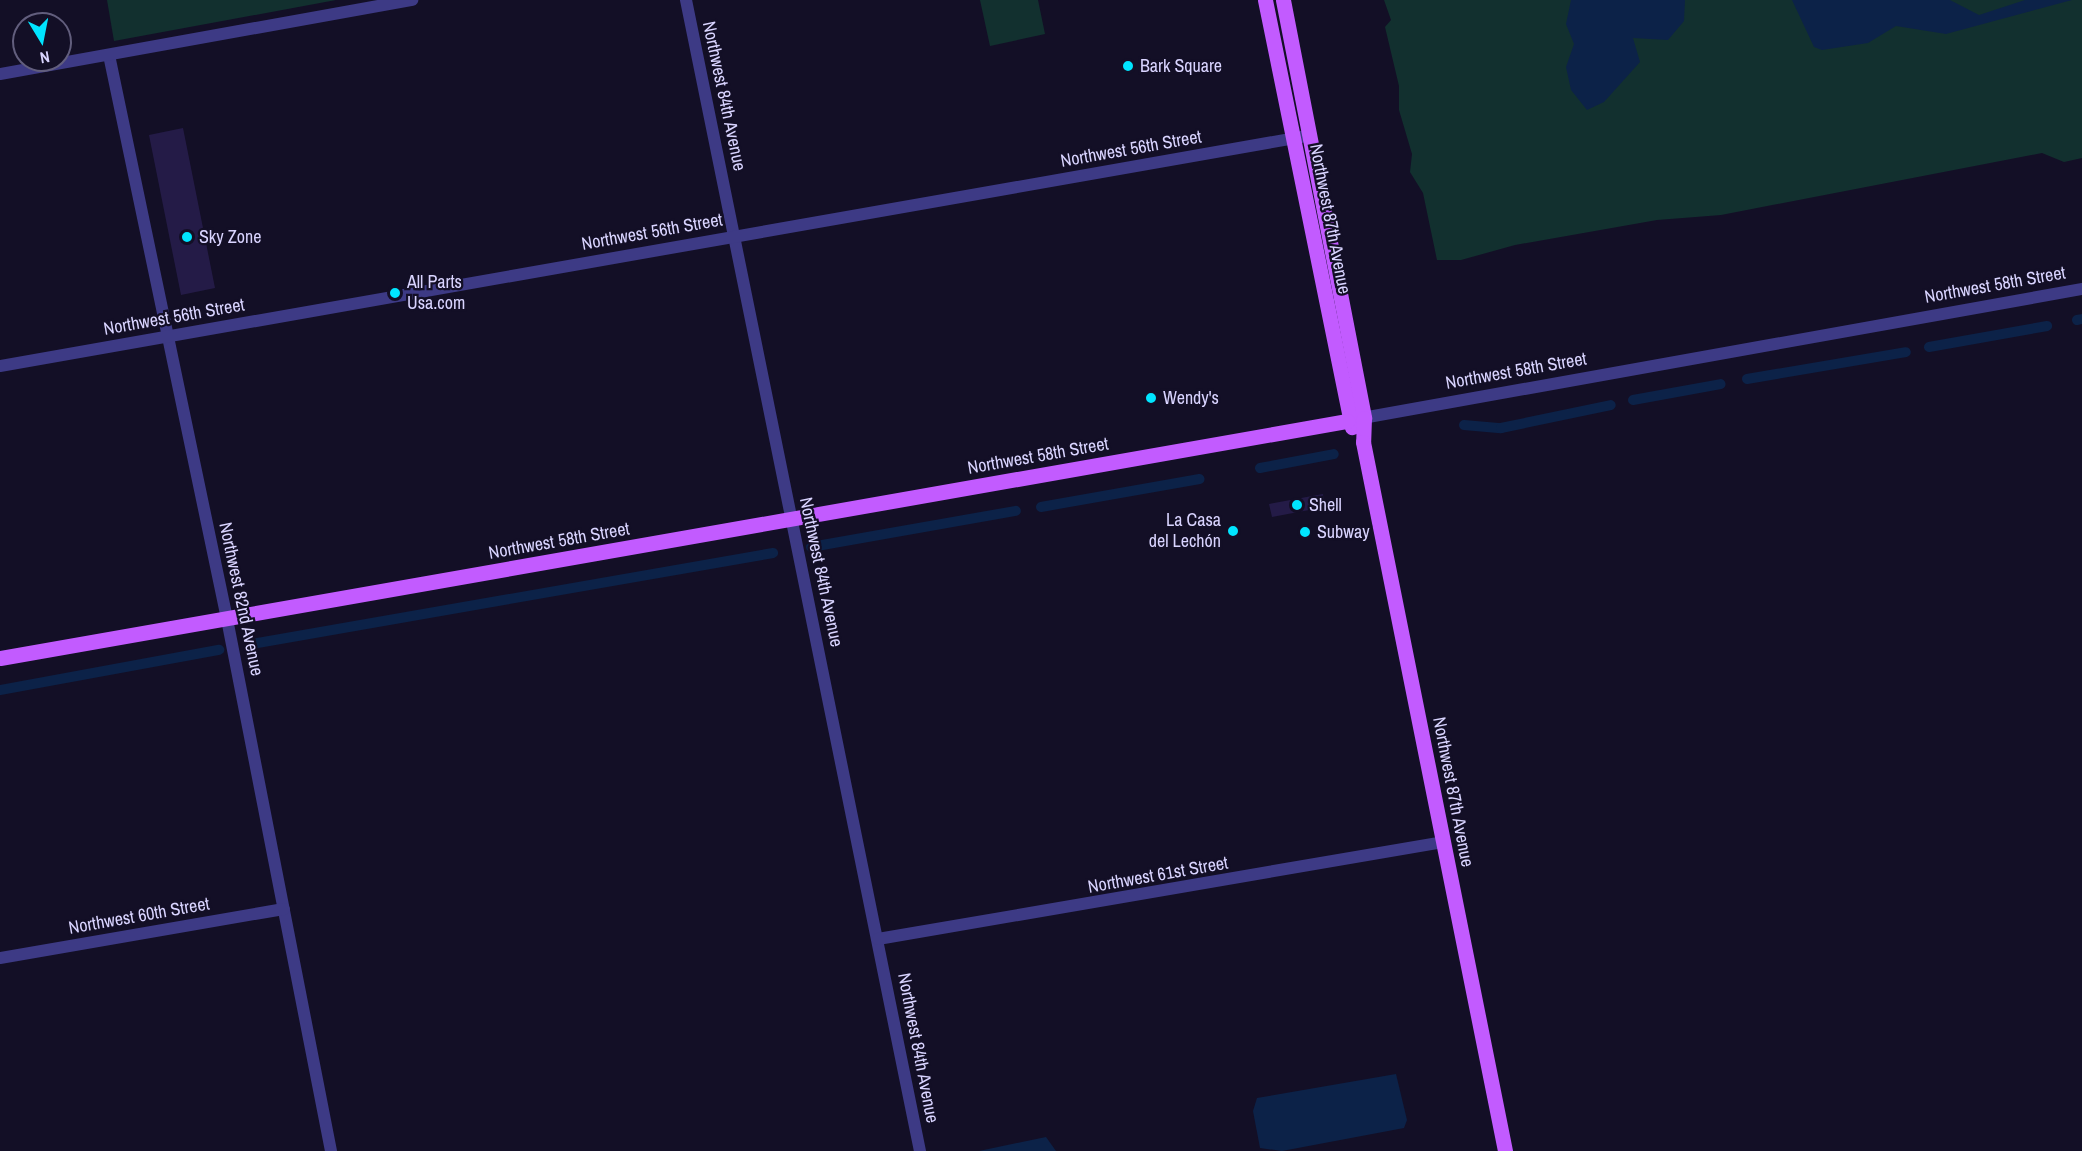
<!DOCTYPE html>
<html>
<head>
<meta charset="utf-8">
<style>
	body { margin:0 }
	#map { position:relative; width:2082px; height:1151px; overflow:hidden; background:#130f26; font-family:"Archivo Narrow",sans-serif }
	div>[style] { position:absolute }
	.green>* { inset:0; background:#12302f }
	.water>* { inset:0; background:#0c2248 }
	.canal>* { height:10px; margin:-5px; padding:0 5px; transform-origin:5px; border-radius:5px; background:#0c2248 }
	.building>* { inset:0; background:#241b47 }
	.minor>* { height:12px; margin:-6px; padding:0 6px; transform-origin:6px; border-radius:6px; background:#3d3a85 }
	.major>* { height:15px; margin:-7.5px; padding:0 7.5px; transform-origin:7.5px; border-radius:7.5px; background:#c25bff }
	.dots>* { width:16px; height:16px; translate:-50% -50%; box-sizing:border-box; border:3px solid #130f26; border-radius:50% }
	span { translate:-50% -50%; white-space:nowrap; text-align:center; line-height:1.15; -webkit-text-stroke:4.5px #130f26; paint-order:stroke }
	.poi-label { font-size:18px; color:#d9d4ff }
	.left { translate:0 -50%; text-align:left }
	.right { translate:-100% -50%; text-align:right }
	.street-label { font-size:18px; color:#d9d4ff }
	.north { position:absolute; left:12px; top:12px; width:60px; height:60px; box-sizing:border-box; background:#130f26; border:2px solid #625e7d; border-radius:50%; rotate:170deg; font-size:16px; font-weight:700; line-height:24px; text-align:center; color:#d9d4ff }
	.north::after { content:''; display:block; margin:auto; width:21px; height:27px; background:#00e5ff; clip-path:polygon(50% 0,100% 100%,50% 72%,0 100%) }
</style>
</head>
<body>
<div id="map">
	<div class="green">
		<div style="clip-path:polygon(107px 0,336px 0,114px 41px)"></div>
		<div style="clip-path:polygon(980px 0,1038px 0,1045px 34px,990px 46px)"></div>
		<div style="clip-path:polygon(1384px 0,2082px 0,2082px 158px,2064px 162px,2042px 153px,1721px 215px,1657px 220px,1515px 245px,1461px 260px,1437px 260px,1423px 193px,1410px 172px,1412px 154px,1399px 110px,1399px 86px,1385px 27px,1391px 20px)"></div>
	</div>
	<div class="water">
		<div style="clip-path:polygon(1571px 0,1685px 0,1684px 21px,1668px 40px,1633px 38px,1640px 62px,1604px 102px,1587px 110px,1571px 90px,1566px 67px,1574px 44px,1566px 24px)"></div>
		<div style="clip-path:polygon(1792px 0,1950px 0,1979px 15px,2025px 0,2072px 0,1946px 34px,1896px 26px,1868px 43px,1822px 50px,1814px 47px)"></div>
		<div style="clip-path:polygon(1396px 1074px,1407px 1120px,1404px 1128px,1282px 1151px,1260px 1148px,1253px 1111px,1257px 1098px)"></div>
		<div style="clip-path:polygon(1046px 1137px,1056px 1151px,979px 1151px)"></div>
	</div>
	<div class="canal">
		<div style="left:2077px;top:320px;width:5px;rotate:-11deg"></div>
		<div style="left:1929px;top:347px;width:120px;rotate:-10.1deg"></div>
		<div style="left:1747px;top:379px;width:161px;rotate:-9.6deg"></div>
		<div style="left:1633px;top:400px;width:89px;rotate:-10.3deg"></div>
		<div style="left:1464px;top:425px;width:37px;rotate:5deg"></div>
		<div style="left:1501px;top:428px;width:112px;rotate:-11.8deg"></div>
		<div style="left:1260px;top:468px;width:75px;rotate:-10.7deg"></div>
		<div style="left:1041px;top:507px;width:161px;rotate:-10deg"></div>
		<div style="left:811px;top:547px;width:208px;rotate:-10deg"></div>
		<div style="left:252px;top:644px;width:529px;rotate:-9.91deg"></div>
		<div style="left:0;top:690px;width:223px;rotate:-10.4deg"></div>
	</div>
	<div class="building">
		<div style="clip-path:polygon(183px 128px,215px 288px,181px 295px,149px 135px)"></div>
		<div style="clip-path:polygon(1323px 494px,1325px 507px,1272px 517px,1269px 504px)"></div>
	</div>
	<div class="minor">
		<div style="left:686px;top:0;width:1175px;rotate:78.51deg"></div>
		<div style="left:109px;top:55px;width:576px;rotate:78.18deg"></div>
		<div style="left:227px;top:619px;width:542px;rotate:78.94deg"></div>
		<div style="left:0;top:74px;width:419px;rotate:-10.2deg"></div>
		<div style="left:0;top:366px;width:1322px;rotate:-9.98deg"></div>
		<div style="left:1357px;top:419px;width:737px;rotate:-10.17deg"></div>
		<div style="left:878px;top:939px;width:573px;rotate:-9.74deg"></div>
		<div style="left:0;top:958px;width:288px;rotate:-9.8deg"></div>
	</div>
	<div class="major">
		<div style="left:1265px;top:0;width:436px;rotate:78.5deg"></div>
		<div style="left:1283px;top:0;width:426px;rotate:79deg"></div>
		<div style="left:1364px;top:418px;width:24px;rotate:92deg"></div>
		<div style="left:1363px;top:442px;width:723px;rotate:78.67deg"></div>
		<div style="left:0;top:658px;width:1368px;rotate:-9.98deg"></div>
	</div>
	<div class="dots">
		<div style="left:1128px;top:66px;background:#00e5ff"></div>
		<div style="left:187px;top:237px;background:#00e5ff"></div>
		<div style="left:395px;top:293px;background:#00e5ff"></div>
		<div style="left:1151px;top:398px;background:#00e5ff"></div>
		<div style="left:1297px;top:505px;background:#00e5ff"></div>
		<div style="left:1233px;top:531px;background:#00e5ff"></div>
		<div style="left:1305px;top:532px;background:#00e5ff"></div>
	</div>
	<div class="poi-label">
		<span class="left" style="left:1140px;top:66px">Bark Square</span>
		<span class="left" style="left:199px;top:237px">Sky Zone</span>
		<span class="left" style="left:407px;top:293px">All Parts<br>Usa.com</span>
		<span class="left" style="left:1163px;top:398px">Wendy's</span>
		<span class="left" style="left:1309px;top:505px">Shell</span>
		<span class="right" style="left:1221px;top:531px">La Casa<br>del Lechón</span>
		<span class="left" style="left:1317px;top:532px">Subway</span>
	</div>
	<div class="street-label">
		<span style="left:724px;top:96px;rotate:78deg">Northwest 84th Avenue</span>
		<span style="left:1131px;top:149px;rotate:-10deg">Northwest 56th Street</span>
		<span style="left:1330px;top:219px;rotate:79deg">Northwest 87th Avenue</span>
		<span style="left:652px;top:232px;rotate:-10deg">Northwest 56th Street</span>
		<span style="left:1995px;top:285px;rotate:-10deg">Northwest 58th Street</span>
		<span style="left:174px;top:317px;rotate:-10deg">Northwest 56th Street</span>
		<span style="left:1516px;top:371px;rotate:-10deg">Northwest 58th Street</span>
		<span style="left:1038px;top:456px;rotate:-10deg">Northwest 58th Street</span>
		<span style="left:559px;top:541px;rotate:-10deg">Northwest 58th Street</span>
		<span style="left:821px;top:572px;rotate:78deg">Northwest 84th Avenue</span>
		<span style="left:241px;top:599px;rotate:78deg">Northwest 82nd Avenue</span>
		<span style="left:1453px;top:792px;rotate:79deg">Northwest 87th Avenue</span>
		<span style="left:1158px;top:875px;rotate:-10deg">Northwest 61st Street</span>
		<span style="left:139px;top:916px;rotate:-10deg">Northwest 60th Street</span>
		<span style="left:918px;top:1048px;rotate:79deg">Northwest 84th Avenue</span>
	</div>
	<div class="north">N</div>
</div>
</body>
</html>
